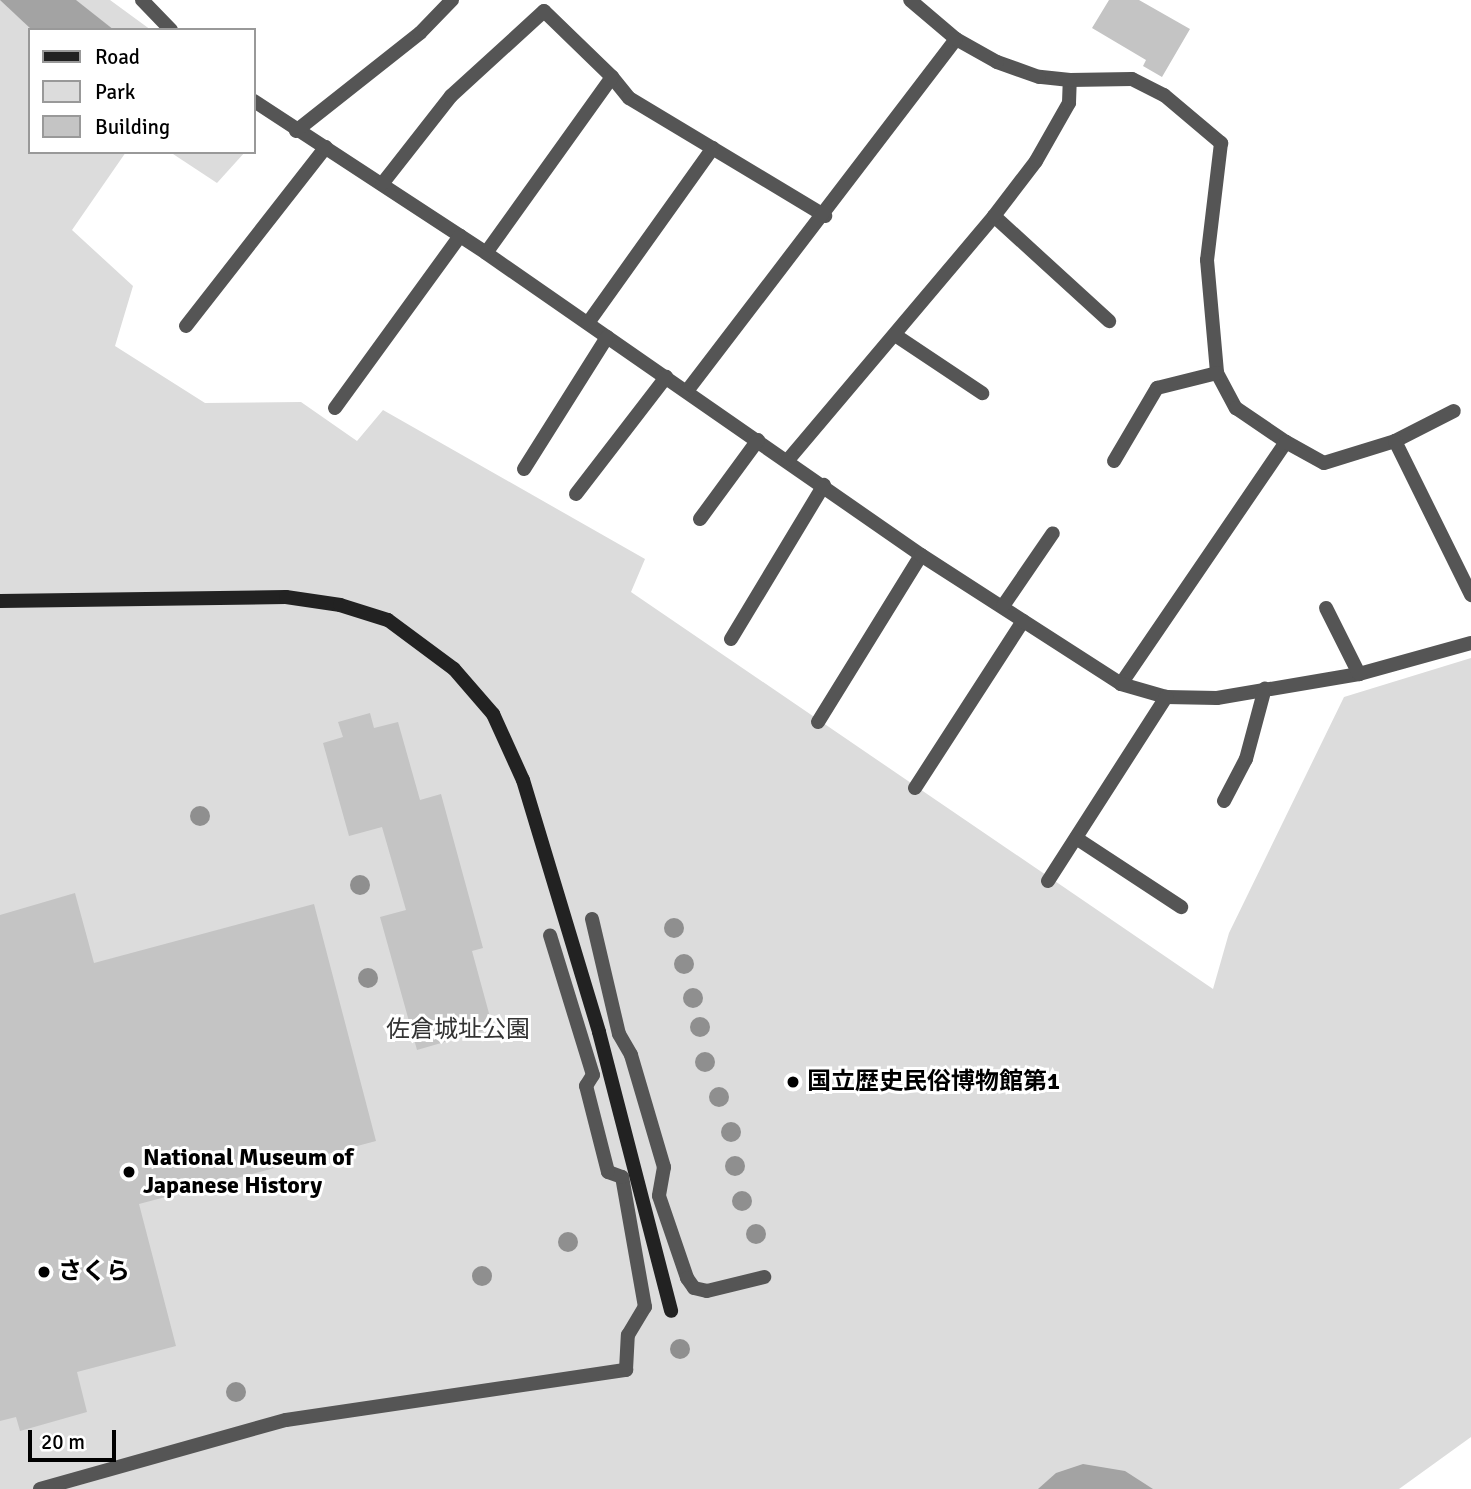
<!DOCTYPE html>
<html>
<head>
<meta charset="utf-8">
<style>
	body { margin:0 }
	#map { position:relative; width:1471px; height:1489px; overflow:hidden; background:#fff; font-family:Signika,"Noto Sans JP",sans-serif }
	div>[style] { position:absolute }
	.green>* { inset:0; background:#dcdcdc }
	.water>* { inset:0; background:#a3a3a3 }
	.building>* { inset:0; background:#c4c4c4 }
	.lane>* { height:14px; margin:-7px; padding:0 7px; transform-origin:7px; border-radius:7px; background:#555 }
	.street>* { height:14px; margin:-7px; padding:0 7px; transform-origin:7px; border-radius:7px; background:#555 }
	.secondary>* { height:14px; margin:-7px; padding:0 7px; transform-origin:7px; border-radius:7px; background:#222 }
	.trees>* { width:20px; height:20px; margin:-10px; border-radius:50%; background:#8f8f8f }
	.dots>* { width:19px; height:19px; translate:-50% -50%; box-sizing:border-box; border:4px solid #fff; border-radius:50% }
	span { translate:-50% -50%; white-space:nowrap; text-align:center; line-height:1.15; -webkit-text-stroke:6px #fff; paint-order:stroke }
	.park-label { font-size:24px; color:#333 }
	.poi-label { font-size:24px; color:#000; font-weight:700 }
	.left { translate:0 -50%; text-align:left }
	.legend { position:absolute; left:28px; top:28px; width:228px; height:126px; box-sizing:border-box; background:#fff; border:2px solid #999; margin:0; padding:9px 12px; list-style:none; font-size:21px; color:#000 }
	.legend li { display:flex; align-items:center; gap:14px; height:35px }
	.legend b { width:35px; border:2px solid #999 }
	.scale { position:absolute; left:28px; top:1430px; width:88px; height:32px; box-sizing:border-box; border:4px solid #000; border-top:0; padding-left:9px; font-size:21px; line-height:24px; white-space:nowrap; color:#000; -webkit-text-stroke:5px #fff; paint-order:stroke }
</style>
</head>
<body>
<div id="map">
	<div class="green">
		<div style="clip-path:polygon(0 0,110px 0,151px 30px,30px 30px,30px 152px,126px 152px,72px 230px,133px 286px,115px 346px,205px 403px,301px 402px,357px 441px,383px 410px,645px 559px,631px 592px,1213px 989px,1229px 933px,1344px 697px,1471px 658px,1471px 1437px,1399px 1489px,0 1489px)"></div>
		<div style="clip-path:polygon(170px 152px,245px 152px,217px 183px)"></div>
	</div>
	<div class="water">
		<div style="clip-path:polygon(0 0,76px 0,114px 30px,32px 30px)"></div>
		<div style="clip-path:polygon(1083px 1464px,1125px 1471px,1153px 1489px,1038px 1489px,1056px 1473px)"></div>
	</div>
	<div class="building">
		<div style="clip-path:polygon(1109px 0,1139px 0,1190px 29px,1162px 77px,1143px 66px,1146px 60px,1092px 28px)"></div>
		<div style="clip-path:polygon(370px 713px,374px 728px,398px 722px,420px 800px,441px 794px,483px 948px,472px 951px,493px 1028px,417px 1050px,380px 917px,406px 910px,382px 827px,349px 836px,323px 743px,343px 737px,338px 722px)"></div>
		<div style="clip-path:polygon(75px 893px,94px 963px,314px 904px,376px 1141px,139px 1204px,176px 1346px,77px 1372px,87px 1412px,20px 1431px,16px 1417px,0 1421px,0 915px)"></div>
	</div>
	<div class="lane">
		<div style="left:186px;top:326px;width:227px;rotate:-52deg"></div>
		<div style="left:731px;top:639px;width:180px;rotate:-58.9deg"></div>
		<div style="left:818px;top:722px;width:196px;rotate:-58.3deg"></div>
		<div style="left:915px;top:788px;width:199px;rotate:-57.1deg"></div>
	</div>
	<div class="street">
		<div style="left:142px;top:0;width:42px;rotate:46deg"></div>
		<div style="left:612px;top:77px;width:27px;rotate:51deg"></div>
		<div style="left:629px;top:98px;width:229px;rotate:31deg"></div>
		<div style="left:1070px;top:80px;width:62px;rotate:-0.9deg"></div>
		<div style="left:1132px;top:79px;width:36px;rotate:27deg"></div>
		<div style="left:1164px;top:95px;width:75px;rotate:40.1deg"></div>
		<div style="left:1221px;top:143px;width:118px;rotate:96.8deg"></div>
		<div style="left:1207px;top:260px;width:113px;rotate:84.9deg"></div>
		<div style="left:1217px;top:373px;width:40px;rotate:62deg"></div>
		<div style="left:1236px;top:408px;width:60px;rotate:34.2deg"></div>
		<div style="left:1286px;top:442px;width:293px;rotate:124.3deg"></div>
		<div style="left:254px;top:101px;width:277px;rotate:33.2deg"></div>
		<div style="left:486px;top:253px;width:530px;rotate:34.77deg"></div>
		<div style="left:921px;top:555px;width:238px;rotate:32.8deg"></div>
		<div style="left:1121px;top:684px;width:47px;rotate:16.1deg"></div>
		<div style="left:1166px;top:697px;width:51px;rotate:1.1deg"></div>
		<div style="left:1217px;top:698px;width:144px;rotate:-9.6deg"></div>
		<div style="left:1359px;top:674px;width:116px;rotate:-15.5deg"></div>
		<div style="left:296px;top:131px;width:158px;rotate:-38.3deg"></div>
		<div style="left:420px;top:33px;width:46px;rotate:-45.9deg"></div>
		<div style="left:382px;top:184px;width:112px;rotate:-51.9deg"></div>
		<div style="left:451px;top:96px;width:126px;rotate:-42.4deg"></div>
		<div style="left:544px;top:11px;width:95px;rotate:44.1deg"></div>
		<div style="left:612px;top:77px;width:216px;rotate:125.6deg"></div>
		<div style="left:994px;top:216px;width:156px;rotate:42.4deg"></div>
		<div style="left:588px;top:323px;width:215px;rotate:-54.5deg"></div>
		<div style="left:895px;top:335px;width:105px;rotate:33.7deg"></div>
		<div style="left:687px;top:391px;width:443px;rotate:-52.6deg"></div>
		<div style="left:335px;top:408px;width:213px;rotate:-54deg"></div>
		<div style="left:1395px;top:441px;width:66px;rotate:-27deg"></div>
		<div style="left:1286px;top:442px;width:43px;rotate:28.9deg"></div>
		<div style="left:1324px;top:463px;width:74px;rotate:-17.2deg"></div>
		<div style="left:1395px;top:441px;width:172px;rotate:63.7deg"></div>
		<div style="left:788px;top:460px;width:319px;rotate:-49.8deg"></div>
		<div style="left:994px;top:216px;width:69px;rotate:-52.6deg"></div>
		<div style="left:1036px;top:161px;width:67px;rotate:-60.4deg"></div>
		<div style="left:1069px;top:103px;width:23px;rotate:-88deg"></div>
		<div style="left:1070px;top:80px;width:31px;rotate:-174deg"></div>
		<div style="left:1039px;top:77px;width:45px;rotate:-160.3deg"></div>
		<div style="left:997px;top:62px;width:47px;rotate:-150.7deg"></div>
		<div style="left:956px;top:39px;width:60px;rotate:-139.7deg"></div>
		<div style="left:1114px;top:461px;width:85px;rotate:-59.5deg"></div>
		<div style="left:1157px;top:388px;width:62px;rotate:-14deg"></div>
		<div style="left:524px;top:469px;width:156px;rotate:-57.8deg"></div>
		<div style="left:576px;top:494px;width:148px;rotate:-52.4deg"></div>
		<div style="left:700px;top:519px;width:98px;rotate:-53.7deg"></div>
		<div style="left:1003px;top:606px;width:88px;rotate:-55.6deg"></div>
		<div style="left:1326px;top:608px;width:74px;rotate:63.4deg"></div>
		<div style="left:1224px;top:801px;width:47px;rotate:-62.4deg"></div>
		<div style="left:1246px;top:759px;width:73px;rotate:-75deg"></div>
		<div style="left:1076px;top:838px;width:126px;rotate:33.3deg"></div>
		<div style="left:1048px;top:881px;width:219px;rotate:-57.3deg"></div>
		<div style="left:592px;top:919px;width:118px;rotate:76.8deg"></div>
		<div style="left:619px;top:1034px;width:24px;rotate:60deg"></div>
		<div style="left:631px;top:1055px;width:117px;rotate:73.6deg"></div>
		<div style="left:664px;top:1167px;width:29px;rotate:100deg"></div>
		<div style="left:659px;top:1196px;width:87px;rotate:71.1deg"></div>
		<div style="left:687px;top:1278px;width:12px;rotate:55deg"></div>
		<div style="left:694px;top:1288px;width:13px;rotate:13deg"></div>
		<div style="left:707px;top:1291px;width:59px;rotate:-13.8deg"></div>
		<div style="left:40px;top:1489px;width:255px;rotate:-15.7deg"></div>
		<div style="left:286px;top:1420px;width:344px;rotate:-8.4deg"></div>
		<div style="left:626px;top:1370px;width:35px;rotate:-87deg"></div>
		<div style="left:628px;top:1335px;width:33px;rotate:-59deg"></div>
		<div style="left:645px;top:1307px;width:132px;rotate:-100deg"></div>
		<div style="left:622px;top:1177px;width:15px;rotate:-160deg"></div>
		<div style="left:608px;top:1172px;width:89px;rotate:-104.3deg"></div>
		<div style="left:586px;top:1086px;width:13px;rotate:-58deg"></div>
		<div style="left:593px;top:1075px;width:146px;rotate:-107.1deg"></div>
	</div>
	<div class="secondary">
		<div style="left:0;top:601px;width:286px;rotate:-0.8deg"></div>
		<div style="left:286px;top:597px;width:55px;rotate:8.4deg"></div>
		<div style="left:340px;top:605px;width:50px;rotate:17.4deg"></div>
		<div style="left:388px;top:620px;width:82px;rotate:36.6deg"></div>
		<div style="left:454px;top:669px;width:60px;rotate:49.1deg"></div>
		<div style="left:493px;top:714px;width:72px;rotate:65.6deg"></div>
		<div style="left:523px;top:780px;width:263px;rotate:73.2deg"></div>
		<div style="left:599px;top:1032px;width:288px;rotate:75.5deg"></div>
	</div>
	<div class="trees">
		<div style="left:200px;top:816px"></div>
		<div style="left:360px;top:885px"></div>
		<div style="left:674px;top:928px"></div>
		<div style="left:684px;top:964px"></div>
		<div style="left:368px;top:978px"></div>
		<div style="left:693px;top:998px"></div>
		<div style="left:700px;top:1027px"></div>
		<div style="left:705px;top:1062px"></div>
		<div style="left:719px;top:1097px"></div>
		<div style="left:731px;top:1132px"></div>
		<div style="left:735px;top:1166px"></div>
		<div style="left:742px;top:1201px"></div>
		<div style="left:756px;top:1234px"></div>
		<div style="left:568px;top:1242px"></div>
		<div style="left:482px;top:1276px"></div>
		<div style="left:680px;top:1349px"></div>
		<div style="left:236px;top:1392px"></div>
	</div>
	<div class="dots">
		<div style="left:793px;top:1082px;background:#000"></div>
		<div style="left:129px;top:1172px;background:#000"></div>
		<div style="left:44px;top:1272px;background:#000"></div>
	</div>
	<div class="park-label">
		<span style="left:458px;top:1030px">佐倉城址公園</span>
	</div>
	<div class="poi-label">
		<span class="left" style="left:807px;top:1082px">国立歴史民俗博物館第1</span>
		<span class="left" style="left:143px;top:1172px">National Museum of<br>Japanese History</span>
		<span class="left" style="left:58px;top:1272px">さくら</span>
	</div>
	<ul class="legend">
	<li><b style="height:9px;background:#222"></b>Road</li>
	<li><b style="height:19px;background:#dcdcdc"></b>Park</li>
	<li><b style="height:19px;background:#c4c4c4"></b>Building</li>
	</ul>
	<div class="scale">20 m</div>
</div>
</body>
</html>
